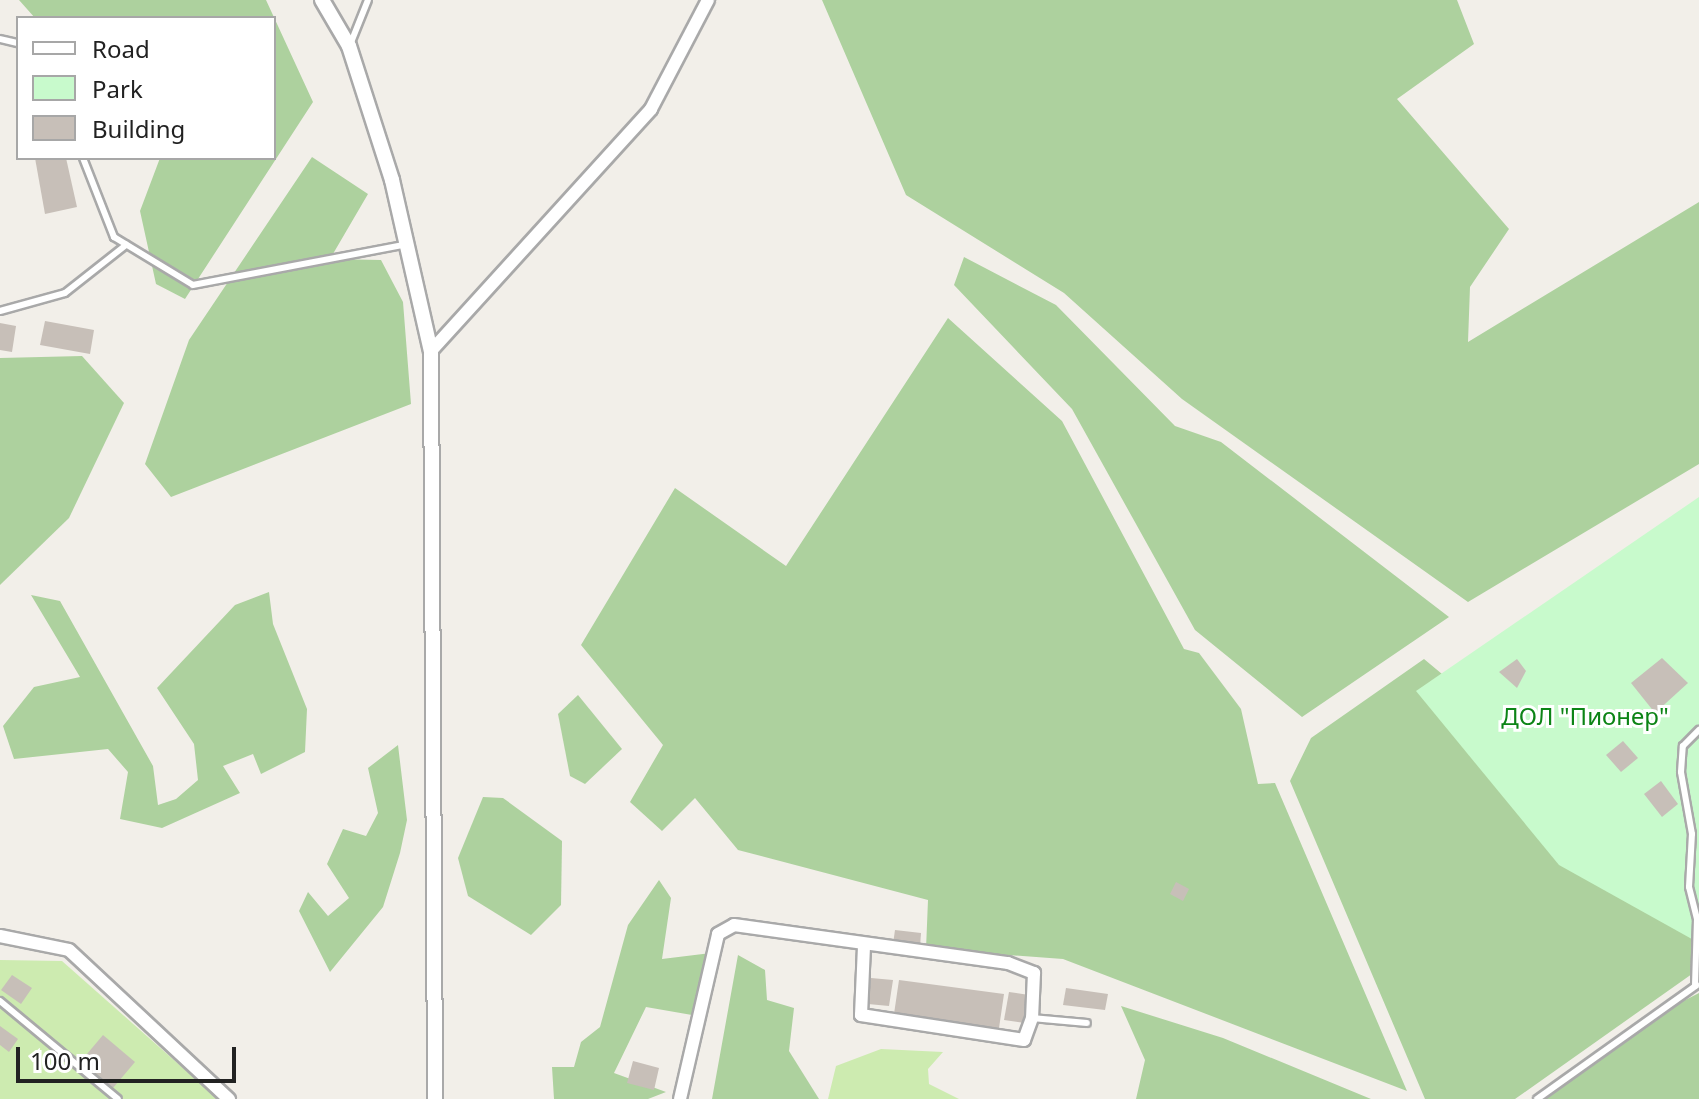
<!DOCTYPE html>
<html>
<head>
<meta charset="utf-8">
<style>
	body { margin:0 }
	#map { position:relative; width:1699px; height:1099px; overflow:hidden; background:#f2efe9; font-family:"Noto Sans",sans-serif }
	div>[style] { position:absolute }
	.grass>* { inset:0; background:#cdebb0 }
	.forest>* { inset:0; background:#add19e }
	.park>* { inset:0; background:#c8facc }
	.building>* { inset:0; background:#c7bfb8 }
	.roads { filter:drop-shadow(2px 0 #a9a9a9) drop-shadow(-2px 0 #a9a9a9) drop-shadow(0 2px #a9a9a9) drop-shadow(0 -2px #a9a9a9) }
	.service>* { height:6px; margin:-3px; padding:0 3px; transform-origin:3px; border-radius:3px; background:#fff }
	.minor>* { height:12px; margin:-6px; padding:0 6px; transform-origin:6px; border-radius:6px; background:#fff }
	.tertiary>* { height:14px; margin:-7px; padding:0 7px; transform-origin:7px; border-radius:7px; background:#fff }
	span { translate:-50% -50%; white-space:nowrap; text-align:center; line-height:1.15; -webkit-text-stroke:6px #fff; paint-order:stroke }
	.park-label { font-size:24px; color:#0c8416 }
	.legend { position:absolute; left:16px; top:16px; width:260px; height:144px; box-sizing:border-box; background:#fff; border:2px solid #a7a7a7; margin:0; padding:10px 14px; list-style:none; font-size:24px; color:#222 }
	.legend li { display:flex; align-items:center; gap:16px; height:40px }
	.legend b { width:40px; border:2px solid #a7a7a7 }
	.scale { position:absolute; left:16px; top:1047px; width:220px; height:36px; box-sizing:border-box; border:4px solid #222; border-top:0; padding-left:10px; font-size:24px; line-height:28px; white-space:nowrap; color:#222; -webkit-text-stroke:6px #fff; paint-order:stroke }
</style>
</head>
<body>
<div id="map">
	<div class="grass">
		<div style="clip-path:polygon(0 960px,62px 961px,218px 1099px,0 1099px)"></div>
		<div style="clip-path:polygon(881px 1049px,943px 1052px,928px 1069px,929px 1084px,959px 1099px,828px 1099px,836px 1066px)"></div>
	</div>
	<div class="forest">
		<div style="clip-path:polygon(19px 0,266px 0,313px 102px,185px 299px,156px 284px,140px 211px,160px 158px,274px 158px,274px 18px,35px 18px)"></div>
		<div style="clip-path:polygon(822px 0,1457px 0,1474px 44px,1397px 99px,1509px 229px,1470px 287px,1468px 342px,1699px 202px,1699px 464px,1468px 602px,1182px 399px,1064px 293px,906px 195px)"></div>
		<div style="clip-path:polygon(312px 157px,368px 194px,330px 259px,381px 260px,403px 302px,411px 404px,171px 497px,145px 464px,189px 340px)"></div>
		<div style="clip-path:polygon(964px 257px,1056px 305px,1175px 426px,1221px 442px,1449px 617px,1302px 717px,1195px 630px,1072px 409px,954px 285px)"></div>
		<div style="clip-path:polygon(948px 318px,1062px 421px,1184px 649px,1199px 653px,1241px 709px,1258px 784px,1275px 783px,1407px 1091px,1063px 959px,926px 949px,928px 900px,738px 850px,695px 798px,662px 831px,630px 802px,663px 745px,581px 645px,675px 488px,786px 566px)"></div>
		<div style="clip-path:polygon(82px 356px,124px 403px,69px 518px,0 585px,0 358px)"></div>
		<div style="clip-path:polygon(269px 592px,273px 624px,307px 709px,305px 752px,261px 774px,253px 754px,223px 766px,240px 793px,162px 828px,120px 819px,128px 772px,108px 749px,14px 759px,3px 726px,34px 687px,80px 677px,31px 595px,60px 601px,153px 766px,158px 805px,176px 799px,198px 780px,194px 744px,157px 688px,235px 605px)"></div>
		<div style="clip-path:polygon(1424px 659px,1472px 699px,1699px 819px,1699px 969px,1515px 1099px,1425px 1099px,1290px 781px,1311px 738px)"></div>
		<div style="clip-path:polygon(578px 695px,622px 749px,585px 784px,570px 776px,558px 714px)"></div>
		<div style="clip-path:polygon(398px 745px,407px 820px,400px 853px,383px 907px,330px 972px,299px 911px,308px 892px,328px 916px,349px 898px,327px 864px,343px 829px,366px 836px,378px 813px,368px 768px)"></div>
		<div style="clip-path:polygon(483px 797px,503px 798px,562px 841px,561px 905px,531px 935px,468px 896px,458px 858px)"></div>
		<div style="clip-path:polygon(659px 880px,671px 898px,662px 959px,711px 953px,692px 1015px,646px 1007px,614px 1073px,666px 1092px,648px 1099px,554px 1099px,552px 1067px,574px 1067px,581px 1042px,600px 1027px,628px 925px)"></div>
		<div style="clip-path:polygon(738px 955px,765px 970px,767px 1000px,794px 1008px,789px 1051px,819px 1099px,712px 1099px)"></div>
		<div style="clip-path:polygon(1699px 993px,1699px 1099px,1545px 1099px,1652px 1017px)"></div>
		<div style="clip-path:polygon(1121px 1006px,1223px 1038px,1371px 1099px,1136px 1099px,1145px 1060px)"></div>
	</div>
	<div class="park">
		<div style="clip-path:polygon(1699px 497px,1699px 943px,1559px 865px,1416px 691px)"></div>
	</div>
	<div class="building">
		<div style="clip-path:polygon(35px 158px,66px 158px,77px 207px,45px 214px)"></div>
		<div style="clip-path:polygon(45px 321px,94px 330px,90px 354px,40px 345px)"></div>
		<div style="clip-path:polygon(0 323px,16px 326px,12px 352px,0 350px)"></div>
		<div style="clip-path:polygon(1662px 658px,1688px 683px,1655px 713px,1631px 683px)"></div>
		<div style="clip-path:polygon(1517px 659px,1526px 671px,1517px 688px,1499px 672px)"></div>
		<div style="clip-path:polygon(1623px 741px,1638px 758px,1621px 772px,1606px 755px)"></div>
		<div style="clip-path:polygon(1661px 781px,1678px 804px,1662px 817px,1644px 794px)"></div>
		<div style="clip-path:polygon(1176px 882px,1189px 889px,1183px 901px,1170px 894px)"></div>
		<div style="clip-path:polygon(895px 930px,921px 933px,920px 947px,893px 944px)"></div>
		<div style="clip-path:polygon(12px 975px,32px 988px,21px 1004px,1px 990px)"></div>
		<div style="clip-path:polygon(871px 978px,893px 980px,889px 1006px,868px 1004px)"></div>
		<div style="clip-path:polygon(899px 980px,1004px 994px,999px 1028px,894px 1014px)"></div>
		<div style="clip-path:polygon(1066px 988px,1108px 994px,1105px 1010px,1063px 1005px)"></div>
		<div style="clip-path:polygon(1009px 992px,1029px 995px,1025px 1023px,1004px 1020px)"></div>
		<div style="clip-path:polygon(0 1026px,18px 1039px,9px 1052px,0 1045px)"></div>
		<div style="clip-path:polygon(103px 1035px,135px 1062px,113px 1088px,81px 1061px)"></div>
		<div style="clip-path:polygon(633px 1061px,659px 1068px,654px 1090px,627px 1083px)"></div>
	</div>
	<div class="roads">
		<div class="service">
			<div style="left:0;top:39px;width:18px;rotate:13deg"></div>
			<div style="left:350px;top:45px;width:48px;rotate:-68.2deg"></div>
			<div style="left:83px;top:158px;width:85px;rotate:68.6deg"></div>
			<div style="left:114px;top:237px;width:92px;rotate:31.3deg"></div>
			<div style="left:193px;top:285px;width:218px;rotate:-10.8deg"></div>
			<div style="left:0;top:311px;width:67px;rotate:-15.5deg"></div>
			<div style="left:65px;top:293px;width:78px;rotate:-38.2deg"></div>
			<div style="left:1695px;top:986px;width:67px;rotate:-88.3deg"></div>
			<div style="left:1697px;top:919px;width:33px;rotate:-104deg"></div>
			<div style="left:1689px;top:887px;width:53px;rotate:-86.8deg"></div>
			<div style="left:1692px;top:834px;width:63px;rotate:-100.1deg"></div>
			<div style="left:1681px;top:772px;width:26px;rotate:-86deg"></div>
			<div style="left:1683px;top:746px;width:23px;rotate:-45deg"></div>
			<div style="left:0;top:1001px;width:153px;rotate:39.7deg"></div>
			<div style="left:1032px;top:1018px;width:55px;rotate:5.2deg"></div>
			<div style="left:1537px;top:1099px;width:196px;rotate:-35.5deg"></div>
		</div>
		<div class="minor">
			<div style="left:431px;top:351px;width:327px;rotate:-47.7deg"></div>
			<div style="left:651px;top:109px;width:123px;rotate:-62.4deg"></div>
			<div style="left:0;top:936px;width:70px;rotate:11.5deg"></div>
			<div style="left:69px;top:950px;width:219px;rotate:43deg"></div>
			<div style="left:680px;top:1099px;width:169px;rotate:-77deg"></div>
			<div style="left:718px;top:934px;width:18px;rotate:-29deg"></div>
			<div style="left:734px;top:925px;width:277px;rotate:7.9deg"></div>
			<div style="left:1008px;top:963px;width:28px;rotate:21deg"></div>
			<div style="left:1034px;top:973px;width:45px;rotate:92.5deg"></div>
			<div style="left:1032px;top:1018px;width:23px;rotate:110deg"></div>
			<div style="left:1024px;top:1040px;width:165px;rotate:-171.3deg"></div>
			<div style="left:861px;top:1015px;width:70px;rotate:-87.5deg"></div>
		</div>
		<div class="tertiary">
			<div style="left:322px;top:0;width:53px;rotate:59.6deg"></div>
			<div style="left:349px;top:46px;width:141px;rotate:72.2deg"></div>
			<div style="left:392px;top:180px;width:175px;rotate:77.2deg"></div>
			<div style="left:431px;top:351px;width:748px;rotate:89.69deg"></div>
		</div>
	</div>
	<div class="park-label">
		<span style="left:1585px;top:716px">ДОЛ "Пионер"</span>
	</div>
	<ul class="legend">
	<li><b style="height:10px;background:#fff"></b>Road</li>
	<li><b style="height:22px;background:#c8facc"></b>Park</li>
	<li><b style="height:22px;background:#c7bfb8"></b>Building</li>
	</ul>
	<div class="scale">100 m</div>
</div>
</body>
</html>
